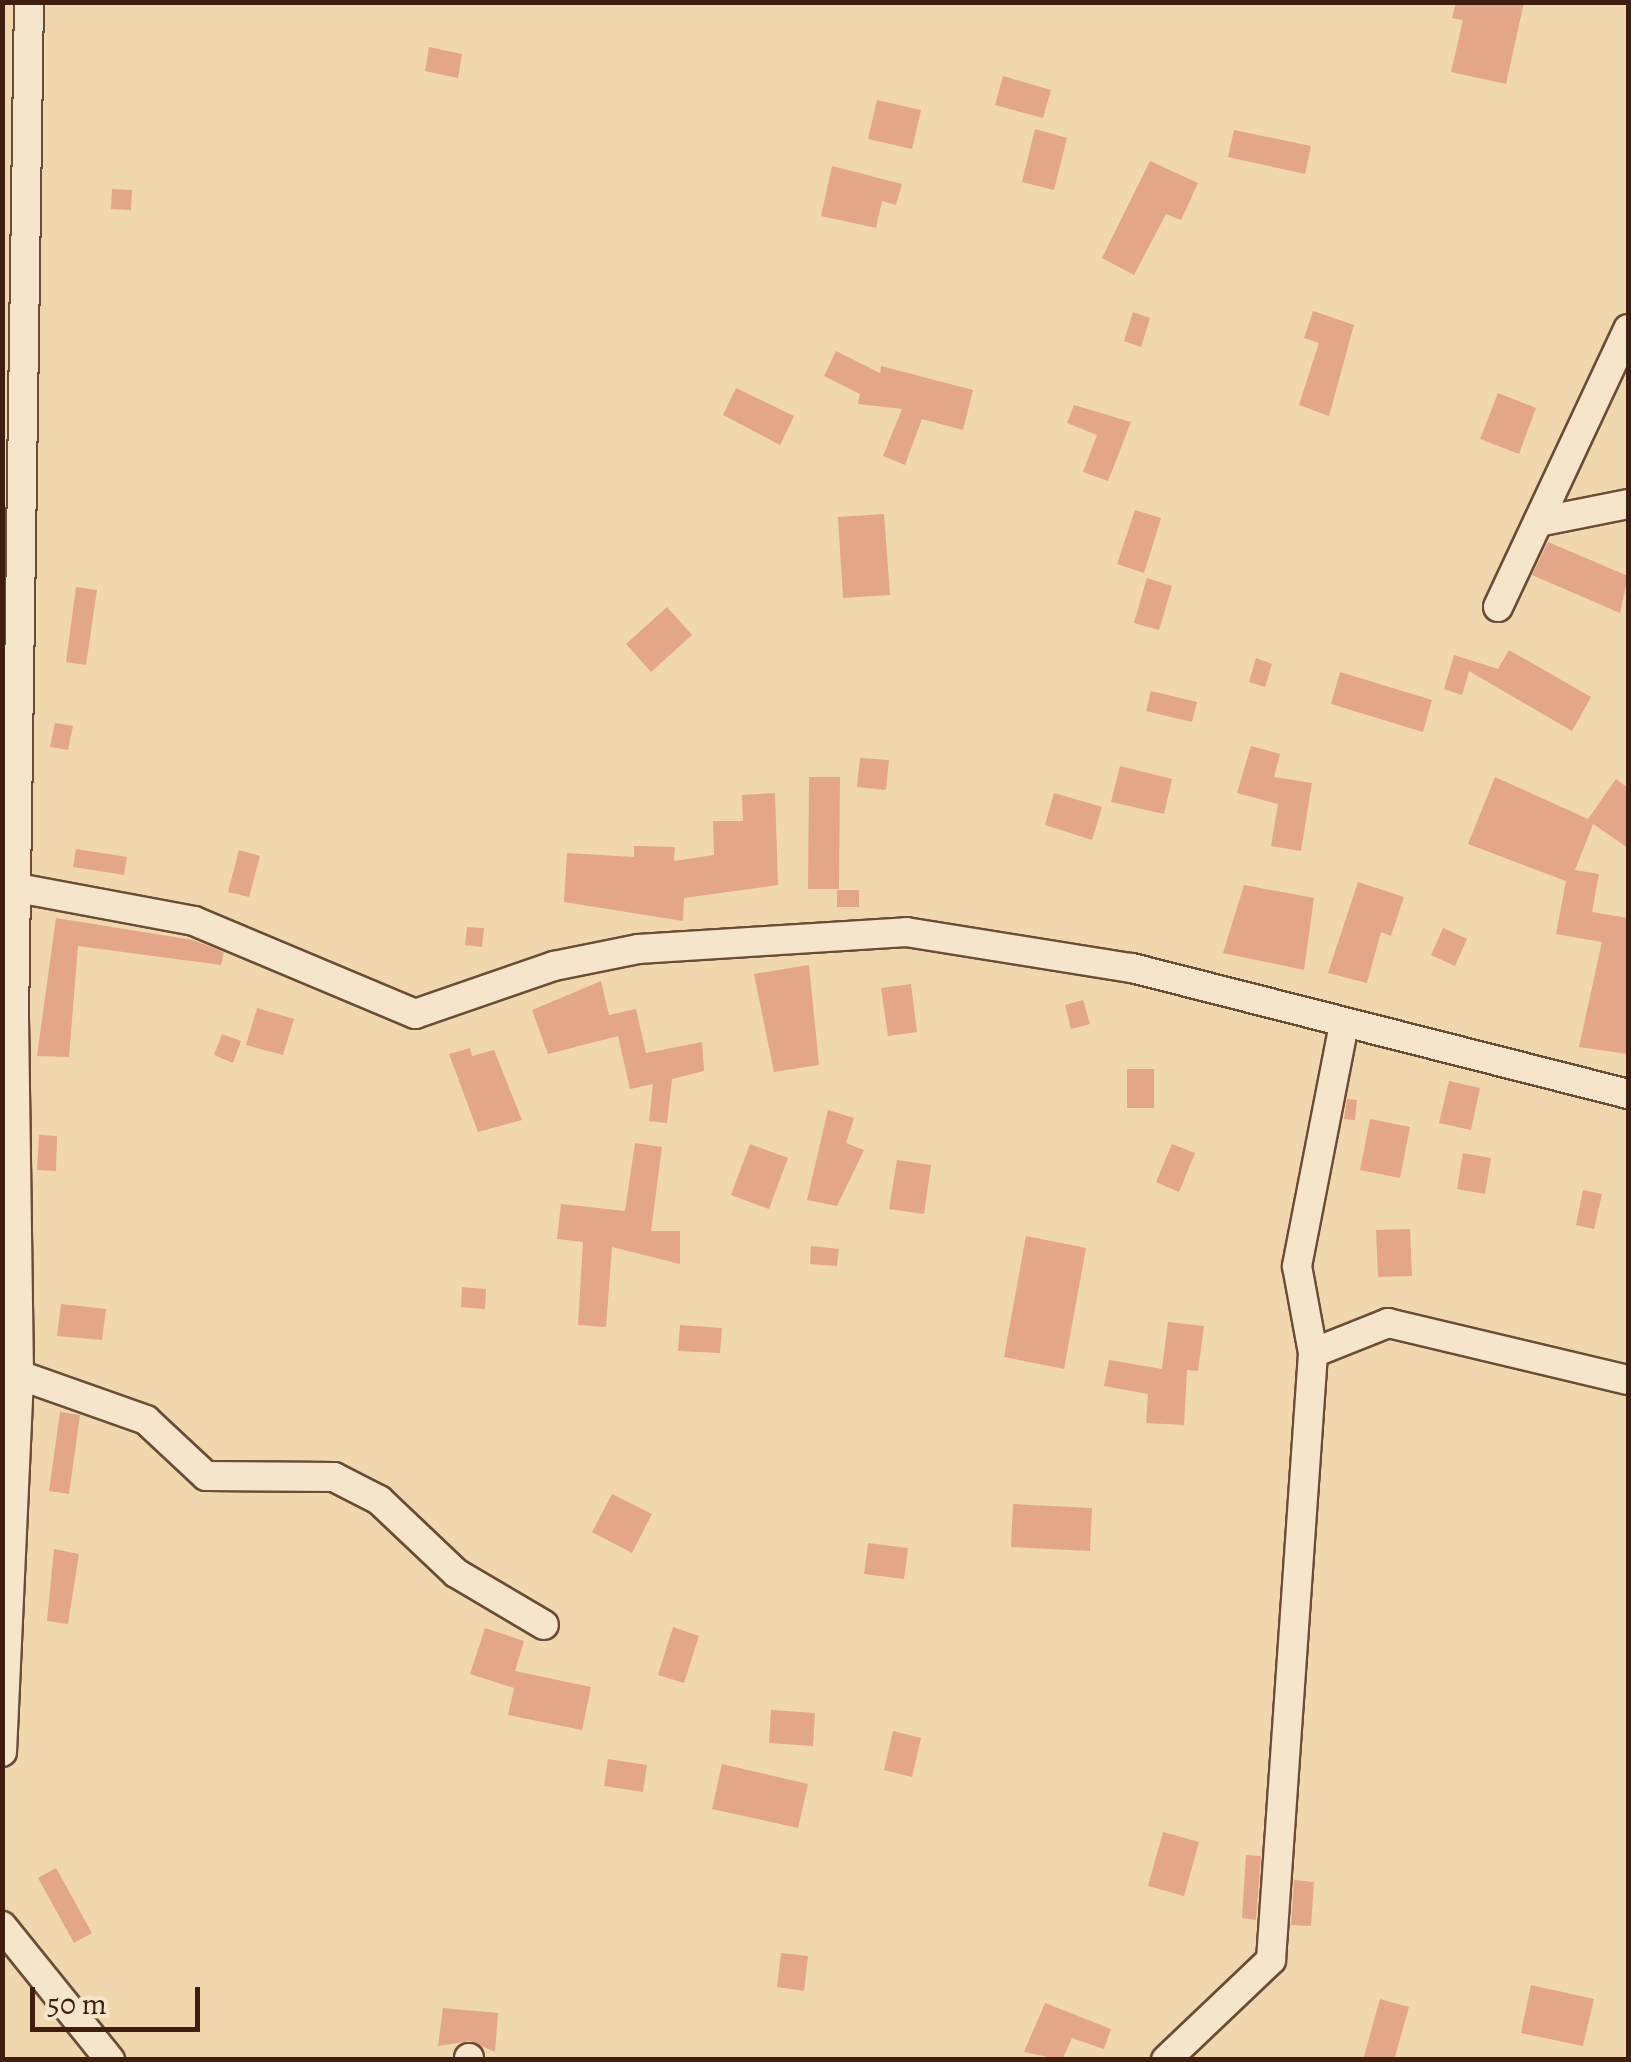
<!DOCTYPE html>
<html>
<head>
<meta charset="utf-8">
<style>
	body { margin:0 }
	#map { position:relative; width:1631px; height:2062px; overflow:hidden; background:#f0d7ae; font-family:Alegreya,serif }
	div>[style] { position:absolute }
	.building>* { inset:0; background:#e4a688 }
	.roads { filter:drop-shadow(2px 0 #6b4c37) drop-shadow(-2px 0 #6b4c37) drop-shadow(0 2px #6b4c37) drop-shadow(0 -2px #6b4c37) }
	.minor>* { height:28px; margin:-14px; padding:0 14px; transform-origin:14px; border-radius:14px; background:#f5e5ca }
	span { translate:-50% -50%; white-space:nowrap; text-align:center; line-height:1.15; -webkit-text-stroke:8px #f5e5ca; paint-order:stroke }
	.frame { position:absolute; inset:0; border:5px solid #3f1d0f; pointer-events:none }
	.scale { position:absolute; left:30px; top:1987px; width:170px; height:45px; box-sizing:border-box; border:5px solid #3f1d0f; border-top:0; padding-left:12px; font-size:30px; line-height:35px; white-space:nowrap; color:#3f1d0f; -webkit-text-stroke:8px #f5e5ca; paint-order:stroke }
</style>
</head>
<body>
<div id="map">
	<div class="building">
		<div style="clip-path:polygon(1456px 2px,1524px 2px,1506px 84px,1451px 72px,1463px 20px,1452px 18px)"></div>
		<div style="clip-path:polygon(429px 47px,462px 54px,458px 78px,425px 71px)"></div>
		<div style="clip-path:polygon(1003px 76px,1051px 90px,1043px 118px,995px 105px)"></div>
		<div style="clip-path:polygon(877px 100px,921px 110px,912px 149px,868px 139px)"></div>
		<div style="clip-path:polygon(1035px 129px,1067px 138px,1054px 190px,1022px 182px)"></div>
		<div style="clip-path:polygon(1234px 130px,1311px 146px,1305px 174px,1228px 157px)"></div>
		<div style="clip-path:polygon(1150px 161px,1198px 183px,1181px 220px,1166px 214px,1134px 275px,1102px 258px)"></div>
		<div style="clip-path:polygon(832px 166px,902px 184px,896px 205px,882px 201px,876px 228px,821px 216px)"></div>
		<div style="clip-path:polygon(112px 189px,132px 190px,131px 210px,111px 209px)"></div>
		<div style="clip-path:polygon(1313px 311px,1354px 325px,1329px 416px,1299px 405px,1319px 343px,1304px 338px)"></div>
		<div style="clip-path:polygon(1133px 312px,1150px 318px,1141px 347px,1124px 341px)"></div>
		<div style="clip-path:polygon(836px 351px,880px 373px,881px 366px,973px 390px,963px 430px,922px 419px,905px 465px,883px 456px,902px 409px,858px 404px,860px 394px,824px 376px)"></div>
		<div style="clip-path:polygon(736px 388px,794px 416px,780px 445px,723px 415px)"></div>
		<div style="clip-path:polygon(1498px 393px,1536px 408px,1519px 454px,1480px 439px)"></div>
		<div style="clip-path:polygon(1074px 405px,1131px 422px,1108px 481px,1083px 472px,1097px 435px,1067px 423px)"></div>
		<div style="clip-path:polygon(1135px 510px,1161px 518px,1144px 573px,1117px 564px)"></div>
		<div style="clip-path:polygon(884px 514px,890px 595px,843px 598px,838px 517px)"></div>
		<div style="clip-path:polygon(1548px 542px,1628px 576px,1620px 613px,1532px 575px)"></div>
		<div style="clip-path:polygon(1147px 578px,1172px 586px,1159px 630px,1134px 623px)"></div>
		<div style="clip-path:polygon(76px 587px,97px 590px,86px 665px,66px 662px)"></div>
		<div style="clip-path:polygon(667px 607px,692px 635px,651px 672px,626px 644px)"></div>
		<div style="clip-path:polygon(1509px 650px,1591px 697px,1572px 731px,1469px 671px,1462px 695px,1444px 689px,1454px 655px,1498px 669px)"></div>
		<div style="clip-path:polygon(1256px 658px,1272px 664px,1265px 687px,1249px 682px)"></div>
		<div style="clip-path:polygon(1340px 672px,1432px 700px,1423px 732px,1331px 704px)"></div>
		<div style="clip-path:polygon(1151px 691px,1197px 702px,1192px 722px,1146px 711px)"></div>
		<div style="clip-path:polygon(55px 723px,73px 726px,68px 750px,50px 747px)"></div>
		<div style="clip-path:polygon(1251px 746px,1280px 754px,1274px 777px,1312px 783px,1301px 851px,1271px 846px,1278px 804px,1237px 793px)"></div>
		<div style="clip-path:polygon(860px 758px,889px 760px,886px 790px,857px 787px)"></div>
		<div style="clip-path:polygon(1120px 766px,1172px 779px,1164px 814px,1111px 802px)"></div>
		<div style="clip-path:polygon(809px 777px,840px 777px,839px 889px,808px 889px)"></div>
		<div style="clip-path:polygon(1495px 777px,1588px 819px,1616px 779px,1628px 788px,1628px 848px,1593px 824px,1575px 870px,1599px 874px,1592px 912px,1628px 918px,1628px 1054px,1579px 1047px,1602px 942px,1556px 934px,1566px 881px,1468px 844px)"></div>
		<div style="clip-path:polygon(775px 793px,778px 885px,684px 898px,683px 921px,564px 902px,567px 853px,634px 857px,634px 846px,675px 847px,674px 861px,714px 855px,713px 821px,743px 821px,742px 795px)"></div>
		<div style="clip-path:polygon(1054px 793px,1102px 807px,1092px 840px,1045px 825px)"></div>
		<div style="clip-path:polygon(76px 849px,127px 857px,124px 875px,73px 867px)"></div>
		<div style="clip-path:polygon(239px 850px,260px 856px,249px 897px,228px 892px)"></div>
		<div style="clip-path:polygon(1358px 882px,1404px 897px,1391px 936px,1381px 932px,1367px 983px,1328px 973px)"></div>
		<div style="clip-path:polygon(1244px 885px,1314px 898px,1304px 970px,1223px 953px)"></div>
		<div style="clip-path:polygon(837px 890px,859px 890px,859px 907px,837px 907px)"></div>
		<div style="clip-path:polygon(56px 918px,193px 940px,224px 952px,221px 965px,78px 946px,69px 1057px,37px 1056px)"></div>
		<div style="clip-path:polygon(467px 927px,484px 928px,482px 947px,465px 945px)"></div>
		<div style="clip-path:polygon(1443px 928px,1467px 939px,1455px 966px,1431px 955px)"></div>
		<div style="clip-path:polygon(809px 965px,819px 1065px,774px 1072px,754px 974px)"></div>
		<div style="clip-path:polygon(601px 981px,609px 1015px,636px 1009px,646px 1053px,702px 1042px,704px 1071px,672px 1079px,667px 1123px,649px 1121px,653px 1084px,630px 1089px,618px 1036px,548px 1054px,532px 1010px)"></div>
		<div style="clip-path:polygon(911px 984px,917px 1032px,888px 1036px,881px 988px)"></div>
		<div style="clip-path:polygon(1083px 1000px,1090px 1024px,1071px 1029px,1065px 1005px)"></div>
		<div style="clip-path:polygon(257px 1008px,294px 1019px,283px 1055px,246px 1045px)"></div>
		<div style="clip-path:polygon(222px 1034px,241px 1041px,233px 1063px,214px 1055px)"></div>
		<div style="clip-path:polygon(470px 1048px,472px 1056px,494px 1050px,522px 1120px,478px 1132px,449px 1054px)"></div>
		<div style="clip-path:polygon(1127px 1069px,1154px 1069px,1154px 1108px,1127px 1108px)"></div>
		<div style="clip-path:polygon(1449px 1081px,1480px 1088px,1471px 1130px,1439px 1123px)"></div>
		<div style="clip-path:polygon(1347px 1099px,1357px 1100px,1355px 1120px,1344px 1119px)"></div>
		<div style="clip-path:polygon(828px 1110px,854px 1118px,846px 1143px,864px 1150px,837px 1206px,807px 1200px)"></div>
		<div style="clip-path:polygon(1370px 1119px,1410px 1127px,1400px 1178px,1360px 1170px)"></div>
		<div style="clip-path:polygon(39px 1135px,57px 1136px,56px 1171px,37px 1170px)"></div>
		<div style="clip-path:polygon(635px 1143px,662px 1147px,651px 1231px,680px 1231px,680px 1264px,612px 1247px,606px 1327px,578px 1325px,583px 1242px,557px 1239px,561px 1204px,625px 1211px)"></div>
		<div style="clip-path:polygon(750px 1144px,788px 1158px,769px 1209px,731px 1195px)"></div>
		<div style="clip-path:polygon(1172px 1144px,1195px 1153px,1179px 1192px,1156px 1182px)"></div>
		<div style="clip-path:polygon(1463px 1153px,1491px 1158px,1485px 1194px,1457px 1189px)"></div>
		<div style="clip-path:polygon(897px 1160px,931px 1165px,924px 1214px,889px 1209px)"></div>
		<div style="clip-path:polygon(1583px 1190px,1602px 1194px,1594px 1229px,1576px 1225px)"></div>
		<div style="clip-path:polygon(1410px 1229px,1412px 1276px,1378px 1277px,1376px 1230px)"></div>
		<div style="clip-path:polygon(1026px 1236px,1086px 1248px,1064px 1369px,1004px 1357px)"></div>
		<div style="clip-path:polygon(811px 1246px,839px 1249px,837px 1266px,810px 1264px)"></div>
		<div style="clip-path:polygon(462px 1287px,486px 1289px,485px 1309px,461px 1307px)"></div>
		<div style="clip-path:polygon(61px 1304px,106px 1309px,102px 1340px,57px 1336px)"></div>
		<div style="clip-path:polygon(1168px 1322px,1204px 1326px,1198px 1371px,1187px 1370px,1184px 1425px,1146px 1423px,1148px 1394px,1104px 1386px,1109px 1360px,1162px 1369px)"></div>
		<div style="clip-path:polygon(680px 1325px,722px 1328px,720px 1353px,678px 1351px)"></div>
		<div style="clip-path:polygon(60px 1412px,80px 1415px,69px 1494px,49px 1491px)"></div>
		<div style="clip-path:polygon(612px 1494px,652px 1514px,632px 1553px,592px 1532px)"></div>
		<div style="clip-path:polygon(1013px 1504px,1092px 1508px,1090px 1551px,1011px 1547px)"></div>
		<div style="clip-path:polygon(868px 1543px,908px 1548px,904px 1579px,864px 1574px)"></div>
		<div style="clip-path:polygon(54px 1549px,79px 1554px,68px 1624px,47px 1621px)"></div>
		<div style="clip-path:polygon(673px 1627px,699px 1636px,684px 1683px,658px 1675px)"></div>
		<div style="clip-path:polygon(485px 1628px,524px 1641px,515px 1671px,591px 1687px,582px 1730px,508px 1715px,514px 1688px,470px 1674px)"></div>
		<div style="clip-path:polygon(771px 1710px,815px 1713px,813px 1746px,769px 1743px)"></div>
		<div style="clip-path:polygon(893px 1731px,921px 1738px,912px 1777px,884px 1770px)"></div>
		<div style="clip-path:polygon(608px 1759px,647px 1765px,643px 1792px,604px 1786px)"></div>
		<div style="clip-path:polygon(722px 1764px,808px 1784px,798px 1828px,712px 1809px)"></div>
		<div style="clip-path:polygon(1163px 1832px,1199px 1842px,1184px 1896px,1148px 1886px)"></div>
		<div style="clip-path:polygon(1246px 1855px,1261px 1856px,1256px 1920px,1242px 1918px)"></div>
		<div style="clip-path:polygon(56px 1868px,92px 1933px,74px 1943px,38px 1878px)"></div>
		<div style="clip-path:polygon(1294px 1880px,1314px 1882px,1311px 1926px,1291px 1925px)"></div>
		<div style="clip-path:polygon(781px 1953px,808px 1956px,804px 1991px,777px 1987px)"></div>
		<div style="clip-path:polygon(1531px 1985px,1594px 1999px,1583px 2046px,1521px 2033px)"></div>
		<div style="clip-path:polygon(1380px 1999px,1409px 2007px,1394px 2060px,1363px 2060px)"></div>
		<div style="clip-path:polygon(1045px 2003px,1111px 2029px,1104px 2049px,1072px 2038px,1062px 2060px,1024px 2052px)"></div>
		<div style="clip-path:polygon(443px 2008px,498px 2013px,495px 2052px,470px 2041px,438px 2046px)"></div>
	</div>
	<div class="roads">
		<div class="minor">
			<div style="left:1538px;top:522px;width:92px;rotate:-11.3deg"></div>
			<div style="left:1498px;top:607px;width:307px;rotate:-64.9deg"></div>
			<div style="left:18px;top:888px;width:179px;rotate:10.6deg"></div>
			<div style="left:194px;top:921px;width:240px;rotate:22.8deg"></div>
			<div style="left:415px;top:1014px;width:147px;rotate:-19.1deg"></div>
			<div style="left:554px;top:966px;width:86px;rotate:-11.4deg"></div>
			<div style="left:638px;top:949px;width:269px;rotate:-3.6deg"></div>
			<div style="left:906px;top:932px;width:229px;rotate:9.1deg"></div>
			<div style="left:1132px;top:968px;width:512px;rotate:14.25deg"></div>
			<div style="left:1313px;top:1353px;width:81px;rotate:-21.8deg"></div>
			<div style="left:1388px;top:1323px;width:247px;rotate:13.4deg"></div>
			<div style="left:19px;top:1375px;width:135px;rotate:19.5deg"></div>
			<div style="left:146px;top:1420px;width:82px;rotate:43deg"></div>
			<div style="left:206px;top:1476px;width:128px;rotate:0.4deg"></div>
			<div style="left:334px;top:1477px;width:51px;rotate:27.1deg"></div>
			<div style="left:379px;top:1500px;width:106px;rotate:43.5deg"></div>
			<div style="left:456px;top:1573px;width:102px;rotate:30.6deg"></div>
			<div style="left:2px;top:1752px;width:377px;rotate:-87.4deg"></div>
			<div style="left:19px;top:1375px;width:354px;rotate:-90.8deg"></div>
			<div style="left:14px;top:1021px;width:1019px;rotate:-89.16deg"></div>
			<div style="left:2px;top:1926px;width:172px;rotate:51.1deg"></div>
			<div style="left:469px;top:2058px;width:2px;rotate:90deg"></div>
			<div style="left:1166px;top:2060px;width:145px;rotate:-43.6deg"></div>
			<div style="left:1271px;top:1960px;width:608px;rotate:-86.04deg"></div>
			<div style="left:1313px;top:1353px;width:88px;rotate:-100.4deg"></div>
			<div style="left:1297px;top:1266px;width:246px;rotate:-79deg"></div>
		</div>
	</div>
	<div class="frame"></div>
	<div class="scale">50 m</div>
</div>
</body>
</html>
